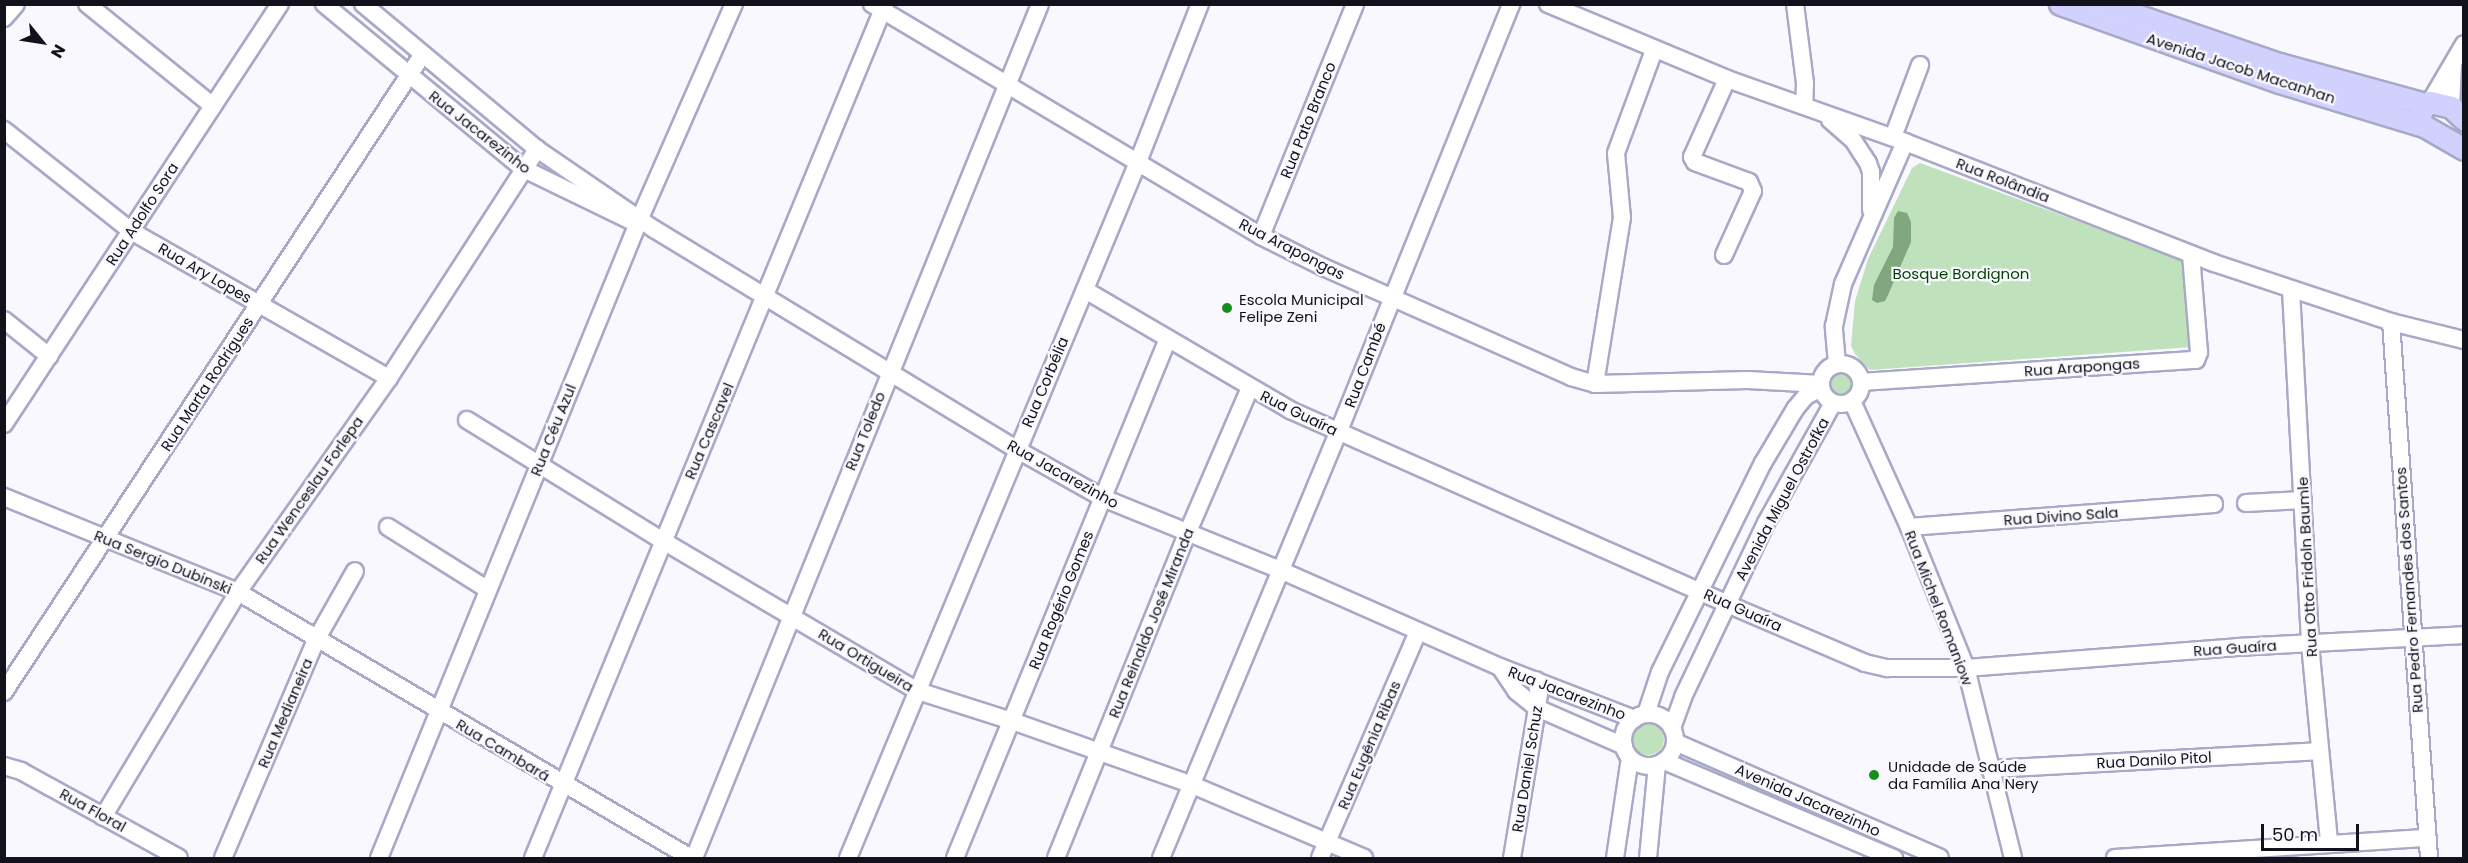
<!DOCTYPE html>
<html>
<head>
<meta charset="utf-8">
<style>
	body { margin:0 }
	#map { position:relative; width:2468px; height:863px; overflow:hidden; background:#f8f8fe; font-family:Poppins,sans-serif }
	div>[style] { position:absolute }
	.green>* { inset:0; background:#bfe2bc }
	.round { border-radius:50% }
	.water>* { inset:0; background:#80a77d }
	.roads { filter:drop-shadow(2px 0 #a8a9c7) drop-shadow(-2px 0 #a8a9c7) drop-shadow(0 2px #a8a9c7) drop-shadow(0 -2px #a8a9c7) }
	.minor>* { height:16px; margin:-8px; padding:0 8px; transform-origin:8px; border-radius:8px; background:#fff }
	.minor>.ring { margin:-8px; padding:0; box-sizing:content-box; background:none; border:16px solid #fff; border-radius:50% }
	.major>* { height:21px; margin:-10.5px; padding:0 10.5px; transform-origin:10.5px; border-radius:10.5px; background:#d2d1fd }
	.dots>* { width:16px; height:16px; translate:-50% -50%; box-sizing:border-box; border:3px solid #f8f8fe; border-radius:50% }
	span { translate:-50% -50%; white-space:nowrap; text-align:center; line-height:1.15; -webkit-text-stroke:4.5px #f8f8fe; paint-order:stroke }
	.street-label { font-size:15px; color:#12121c }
	.park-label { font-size:15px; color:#033f05 }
	.poi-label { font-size:15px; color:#12121c }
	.left { translate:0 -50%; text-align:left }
	.frame { position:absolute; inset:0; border:6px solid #12121c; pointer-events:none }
	.north { position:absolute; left:12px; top:12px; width:60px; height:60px; -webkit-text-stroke:4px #f8f8fe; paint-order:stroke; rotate:120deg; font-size:16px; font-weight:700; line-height:24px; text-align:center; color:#12121c }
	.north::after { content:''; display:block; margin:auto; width:21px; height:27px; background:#12121c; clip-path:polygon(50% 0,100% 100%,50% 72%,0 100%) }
	.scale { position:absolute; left:2261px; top:824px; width:98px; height:27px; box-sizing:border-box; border:3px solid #12121c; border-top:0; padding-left:8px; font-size:18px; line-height:21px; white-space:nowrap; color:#12121c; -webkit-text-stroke:4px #f8f8fe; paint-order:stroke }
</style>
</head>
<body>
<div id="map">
	<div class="green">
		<div style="clip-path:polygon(1920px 163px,2188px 262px,2192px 347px,1870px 370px,1855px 354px,1851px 346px,1855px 301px,1868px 259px,1912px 168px)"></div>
		<div class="round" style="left:1825px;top:368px;width:30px;height:30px"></div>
		<div class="round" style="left:1632px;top:723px;width:32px;height:32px"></div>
	</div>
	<div class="water">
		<div style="clip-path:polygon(1898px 211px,1907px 213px,1911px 222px,1911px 242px,1888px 295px,1885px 301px,1877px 303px,1872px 300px,1874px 285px,1893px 247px,1894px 218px)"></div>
	</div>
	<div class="roads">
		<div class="minor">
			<div style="left:87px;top:4px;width:162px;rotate:39deg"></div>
			<div style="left:324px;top:4px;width:257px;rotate:39.6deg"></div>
			<div style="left:522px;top:168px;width:121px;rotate:25.9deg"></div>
			<div style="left:363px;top:4px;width:226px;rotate:39.8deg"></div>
			<div style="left:537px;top:149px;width:142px;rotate:34.4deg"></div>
			<div style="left:654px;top:229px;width:424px;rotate:31.3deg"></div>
			<div style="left:1016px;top:449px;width:100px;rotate:29.4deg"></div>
			<div style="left:1103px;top:498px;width:191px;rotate:22.1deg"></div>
			<div style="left:1280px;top:570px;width:240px;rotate:23.8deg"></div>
			<div style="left:1500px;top:667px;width:144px;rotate:21.2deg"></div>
			<div style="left:872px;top:4px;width:453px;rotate:30.8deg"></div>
			<div style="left:1261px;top:236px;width:69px;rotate:26.6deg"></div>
			<div style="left:1323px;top:267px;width:271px;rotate:23.9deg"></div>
			<div style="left:1571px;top:377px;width:25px;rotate:16deg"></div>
			<div style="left:1595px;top:384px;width:153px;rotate:-1.5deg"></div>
			<div style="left:1748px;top:380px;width:73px;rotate:3.1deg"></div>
			<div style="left:1548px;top:4px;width:194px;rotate:22.7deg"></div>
			<div style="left:1727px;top:79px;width:189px;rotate:19.5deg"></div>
			<div style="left:1905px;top:142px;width:332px;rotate:21.4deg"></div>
			<div style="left:2214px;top:263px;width:187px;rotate:18.4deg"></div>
			<div style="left:2391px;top:322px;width:75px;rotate:13.9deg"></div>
			<div style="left:1795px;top:4px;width:80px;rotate:82.8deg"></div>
			<div style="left:1805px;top:83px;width:23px;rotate:92deg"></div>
			<div style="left:4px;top:18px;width:18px;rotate:-49deg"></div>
			<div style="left:2430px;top:102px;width:67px;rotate:-59.6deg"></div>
			<div style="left:2451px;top:107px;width:42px;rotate:-87.3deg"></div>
			<div style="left:1830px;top:120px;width:30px;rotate:41deg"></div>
			<div style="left:1853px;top:140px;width:27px;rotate:57deg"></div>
			<div style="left:1868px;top:163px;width:9px;rotate:72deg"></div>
			<div style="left:1871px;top:172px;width:38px;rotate:90deg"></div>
			<div style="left:4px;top:130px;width:162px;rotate:38.5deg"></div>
			<div style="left:131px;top:231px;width:297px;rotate:29.7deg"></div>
			<div style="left:1893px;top:137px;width:77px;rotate:-69.4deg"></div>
			<div style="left:1261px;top:236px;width:250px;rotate:-67.9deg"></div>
			<div style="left:1724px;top:255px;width:70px;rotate:-65.6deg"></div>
			<div style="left:1753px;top:191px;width:10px;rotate:-114deg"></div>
			<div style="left:1749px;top:182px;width:58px;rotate:-159.7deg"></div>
			<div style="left:1695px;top:162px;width:6px;rotate:-121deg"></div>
			<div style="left:1692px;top:157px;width:85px;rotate:-65.8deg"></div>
			<div style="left:1085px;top:290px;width:238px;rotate:30.3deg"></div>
			<div style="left:1290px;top:410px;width:478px;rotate:23.9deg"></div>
			<div style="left:1727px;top:604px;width:150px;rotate:23.1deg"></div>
			<div style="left:1865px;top:663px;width:23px;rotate:13deg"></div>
			<div style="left:1887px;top:668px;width:79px"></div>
			<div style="left:1966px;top:668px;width:272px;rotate:-4.4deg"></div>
			<div style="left:2237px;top:647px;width:227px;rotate:-3deg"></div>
			<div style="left:2291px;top:290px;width:355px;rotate:86.9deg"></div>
			<div style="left:2310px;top:644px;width:200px;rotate:84.5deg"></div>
			<div style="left:4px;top:320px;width:58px;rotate:38.7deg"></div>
			<div style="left:2391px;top:322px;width:537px;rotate:85.94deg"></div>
			<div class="ring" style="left:1821px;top:364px;width:24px;height:24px"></div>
			<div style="left:1837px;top:364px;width:38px;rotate:-95deg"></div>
			<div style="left:1834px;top:326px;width:43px;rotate:-77.9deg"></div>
			<div style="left:1843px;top:284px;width:155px;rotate:-66.4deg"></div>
			<div style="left:1861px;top:382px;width:336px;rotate:-3.8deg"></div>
			<div style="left:2196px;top:360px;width:9px;rotate:-69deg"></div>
			<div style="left:2199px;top:352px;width:98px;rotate:-94.7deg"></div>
			<div style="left:1595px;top:384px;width:168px;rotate:-80.8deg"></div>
			<div style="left:1622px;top:218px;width:65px;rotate:-95.3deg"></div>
			<div style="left:1616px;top:153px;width:110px;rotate:-69.7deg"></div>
			<div style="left:1852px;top:401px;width:138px;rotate:65.7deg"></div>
			<div style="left:1909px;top:527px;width:152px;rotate:68deg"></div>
			<div style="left:1966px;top:668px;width:196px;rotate:76.1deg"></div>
			<div style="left:467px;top:420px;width:230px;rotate:31.7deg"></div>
			<div style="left:663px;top:541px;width:296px;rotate:30.5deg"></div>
			<div style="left:918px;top:691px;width:99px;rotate:17.7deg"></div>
			<div style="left:1012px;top:721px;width:189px;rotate:19.5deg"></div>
			<div style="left:1190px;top:784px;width:189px;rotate:23deg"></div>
			<div style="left:4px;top:424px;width:503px;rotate:-56.69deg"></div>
			<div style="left:4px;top:497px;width:253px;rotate:22.1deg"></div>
			<div style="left:238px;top:592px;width:525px;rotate:30.42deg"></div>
			<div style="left:2246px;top:503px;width:57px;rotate:-3deg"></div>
			<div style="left:388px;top:527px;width:117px;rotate:32.1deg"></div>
			<div style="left:1909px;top:527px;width:306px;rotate:-4.3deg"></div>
			<div style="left:1500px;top:667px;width:29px;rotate:56deg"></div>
			<div style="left:1516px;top:691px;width:27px;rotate:39deg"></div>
			<div style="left:1537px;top:708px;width:95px;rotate:23.6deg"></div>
			<div style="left:4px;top:692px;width:763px;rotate:-56.71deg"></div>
			<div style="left:1646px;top:714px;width:44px;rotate:-71.6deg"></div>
			<div style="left:1660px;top:672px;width:233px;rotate:-63.8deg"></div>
			<div style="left:1763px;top:463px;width:63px;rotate:-59.3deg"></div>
			<div style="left:1795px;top:409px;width:17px;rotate:-50deg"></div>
			<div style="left:1806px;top:396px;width:17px;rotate:-28deg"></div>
			<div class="ring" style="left:1623px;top:714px;width:36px;height:36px"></div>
			<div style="left:1672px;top:728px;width:33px;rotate:-70deg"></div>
			<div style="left:1683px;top:697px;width:193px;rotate:-64.5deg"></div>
			<div style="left:1766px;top:523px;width:137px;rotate:-60.8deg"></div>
			<div style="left:1675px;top:742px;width:289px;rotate:23.6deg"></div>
			<div style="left:1664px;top:761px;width:250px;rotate:22.9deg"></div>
			<div style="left:4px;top:766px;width:18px;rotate:16deg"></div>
			<div style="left:21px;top:771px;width:33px;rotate:29deg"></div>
			<div style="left:50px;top:787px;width:147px;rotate:28.8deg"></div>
			<div style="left:1990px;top:769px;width:329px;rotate:-3.1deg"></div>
			<div style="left:103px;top:817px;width:262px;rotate:-59deg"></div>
			<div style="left:238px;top:592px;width:262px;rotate:-54.8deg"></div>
			<div style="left:389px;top:378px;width:273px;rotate:-57.1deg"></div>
			<div style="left:223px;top:858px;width:237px;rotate:-66.9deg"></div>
			<div style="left:316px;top:640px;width:79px;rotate:-60.5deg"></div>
			<div style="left:379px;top:858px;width:691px;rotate:-67.81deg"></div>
			<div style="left:640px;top:218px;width:234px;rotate:-66.3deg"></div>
			<div style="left:533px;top:858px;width:924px;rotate:-67.6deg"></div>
			<div style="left:694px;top:858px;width:921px;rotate:-67.94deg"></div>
			<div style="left:848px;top:858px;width:754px;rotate:-67.38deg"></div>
			<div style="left:1138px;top:162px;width:170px;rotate:-68.6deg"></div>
			<div style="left:955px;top:858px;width:559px;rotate:-67.7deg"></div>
			<div style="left:1056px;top:858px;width:349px;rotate:-68deg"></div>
			<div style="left:1187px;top:534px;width:159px;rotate:-66.7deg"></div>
			<div style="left:1161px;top:858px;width:460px;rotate:-67.4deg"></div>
			<div style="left:1338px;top:433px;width:463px;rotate:-68deg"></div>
			<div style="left:1320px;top:858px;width:247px;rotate:-66.6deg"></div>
			<div style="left:1512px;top:858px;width:152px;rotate:-80.5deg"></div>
			<div style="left:1537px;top:708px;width:14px;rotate:-82deg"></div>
			<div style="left:1539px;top:694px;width:14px;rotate:-102deg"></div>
			<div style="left:1615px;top:858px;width:101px;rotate:-81.5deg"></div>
			<div style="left:1648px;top:858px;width:94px;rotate:-84.5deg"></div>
			<div style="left:2115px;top:858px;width:313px;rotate:-3.7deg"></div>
		</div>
		<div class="major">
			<div style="left:2060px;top:4px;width:232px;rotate:19.6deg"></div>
			<div style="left:2279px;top:82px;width:152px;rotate:16.9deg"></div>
			<div style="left:2424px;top:126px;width:46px;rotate:29.9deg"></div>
			<div style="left:2104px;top:4px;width:185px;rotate:18.9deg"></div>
			<div style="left:2279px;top:64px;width:151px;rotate:15.3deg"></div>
			<div style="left:2420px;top:115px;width:12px;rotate:-66deg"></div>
			<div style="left:2425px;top:104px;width:5px;rotate:-22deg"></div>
			<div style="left:2430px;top:102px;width:22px;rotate:13deg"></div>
			<div style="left:2451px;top:107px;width:18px;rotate:43deg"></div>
		</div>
	</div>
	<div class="dots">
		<div style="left:1227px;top:308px;background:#158e1a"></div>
		<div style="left:1874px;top:775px;background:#158e1a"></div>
	</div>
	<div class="street-label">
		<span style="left:2241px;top:68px;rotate:18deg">Avenida Jacob Macanhan</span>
		<span style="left:1308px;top:120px;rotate:-68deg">Rua Pato Branco</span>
		<span style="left:480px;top:132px;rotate:38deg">Rua Jacarezinho</span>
		<span style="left:2003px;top:180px;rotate:21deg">Rua Rolândia</span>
		<span style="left:142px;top:214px;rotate:-57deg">Rua Adolfo Sora</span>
		<span style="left:1292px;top:249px;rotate:27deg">Rua Arapongas</span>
		<span style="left:205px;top:273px;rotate:30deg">Rua Ary Lopes</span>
		<span style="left:1365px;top:365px;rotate:-69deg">Rua Cambé</span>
		<span style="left:2082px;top:367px;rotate:-4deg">Rua Arapongas</span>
		<span style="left:1045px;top:382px;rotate:-67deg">Rua Corbélia</span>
		<span style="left:207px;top:384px;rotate:-57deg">Rua Marta Rodrigues</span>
		<span style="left:1299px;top:413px;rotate:26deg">Rua Guaíra</span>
		<span style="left:553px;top:430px;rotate:-68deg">Rua Céu Azul</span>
		<span style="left:709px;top:431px;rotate:-67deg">Rua Cascavel</span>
		<span style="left:865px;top:431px;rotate:-68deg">Rua Toledo</span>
		<span style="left:1063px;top:474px;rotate:29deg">Rua Jacarezinho</span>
		<span style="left:309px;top:490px;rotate:-55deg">Rua Wenceslau Forlepa</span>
		<span style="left:1782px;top:499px;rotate:-62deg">Avenida Miguel Ostrofka</span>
		<span style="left:2061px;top:516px;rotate:-4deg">Rua Divino Sala</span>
		<span style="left:163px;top:562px;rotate:22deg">Rua Sergio Dubinski</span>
		<span style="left:2307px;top:567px;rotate:-93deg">Rua Otto Fridoln Baumle</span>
		<span style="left:2409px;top:590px;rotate:-94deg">Rua Pedro Fernandes dos Santos</span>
		<span style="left:1061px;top:600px;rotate:-68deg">Rua Rogério Gomes</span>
		<span style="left:1939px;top:608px;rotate:69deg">Rua Michel Romaniow</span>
		<span style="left:1743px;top:610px;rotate:24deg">Rua Guaíra</span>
		<span style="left:1151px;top:623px;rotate:-68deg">Rua Reinaldo José Miranda</span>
		<span style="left:2235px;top:648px;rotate:-4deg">Rua Guaíra</span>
		<span style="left:866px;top:660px;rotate:31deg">Rua Ortigueira</span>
		<span style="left:1567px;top:693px;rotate:21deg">Rua Jacarezinho</span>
		<span style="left:285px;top:713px;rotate:-67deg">Rua Medianeira</span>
		<span style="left:1369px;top:745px;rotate:-67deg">Rua Eugênia Ribas</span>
		<span style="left:503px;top:750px;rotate:31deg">Rua Cambará</span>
		<span style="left:2154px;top:760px;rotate:-3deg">Rua Danilo Pitol</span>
		<span style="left:1527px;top:769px;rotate:-81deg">Rua Daniel Schuz</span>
		<span style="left:1808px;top:800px;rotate:24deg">Avenida Jacarezinho</span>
		<span style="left:93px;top:810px;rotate:29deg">Rua Floral</span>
	</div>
	<div class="park-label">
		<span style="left:1961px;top:274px">Bosque Bordignon</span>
	</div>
	<div class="poi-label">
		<span class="left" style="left:1239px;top:308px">Escola Municipal<br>Felipe Zeni</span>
		<span class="left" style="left:1888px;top:775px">Unidade de Saúde<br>da Família Ana Nery</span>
	</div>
	<div class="frame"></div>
	<div class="north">N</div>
	<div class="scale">50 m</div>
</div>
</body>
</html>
